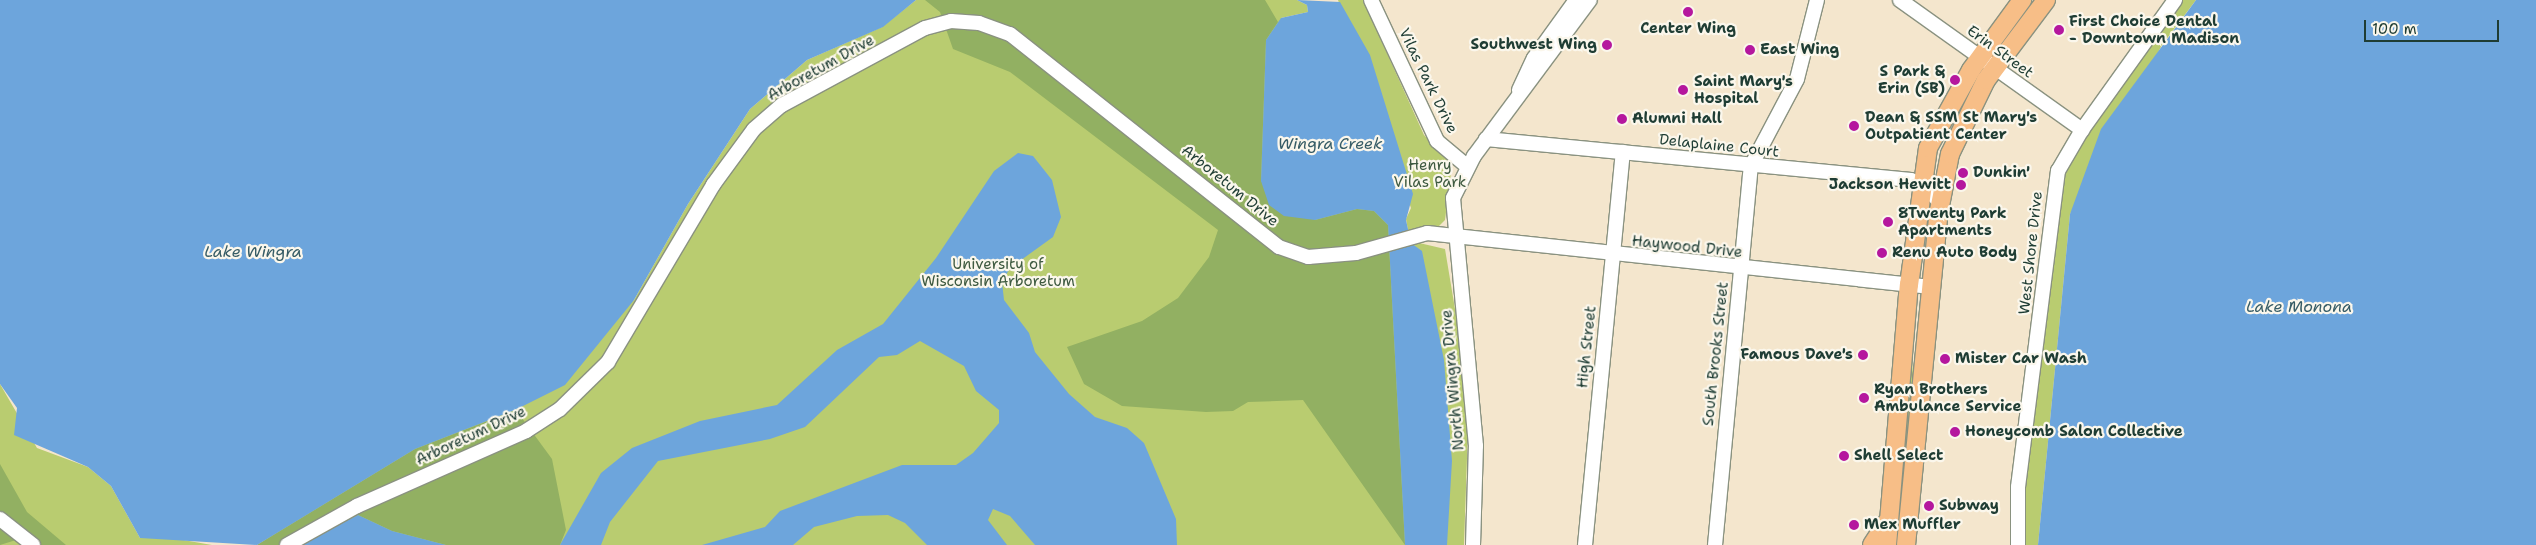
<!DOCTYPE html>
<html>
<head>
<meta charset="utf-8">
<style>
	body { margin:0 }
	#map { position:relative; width:2536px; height:545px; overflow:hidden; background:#f4e6cd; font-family:"Shantell Sans",sans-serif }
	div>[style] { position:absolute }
	.green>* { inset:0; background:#b9cc70 }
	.forest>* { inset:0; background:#92b062 }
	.water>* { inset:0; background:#6da5dc }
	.roads { filter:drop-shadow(1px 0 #8a9280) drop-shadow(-1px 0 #8a9280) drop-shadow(0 1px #8a9280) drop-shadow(0 -1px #8a9280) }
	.minor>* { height:14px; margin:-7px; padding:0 7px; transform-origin:7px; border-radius:7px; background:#fff }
	.major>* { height:18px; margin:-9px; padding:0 9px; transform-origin:9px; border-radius:9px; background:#f7be87 }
	.dots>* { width:14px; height:14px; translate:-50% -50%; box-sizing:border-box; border:2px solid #fbf7ec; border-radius:50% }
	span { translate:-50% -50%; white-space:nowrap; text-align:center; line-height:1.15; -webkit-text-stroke:4.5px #fbf7ec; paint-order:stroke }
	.poi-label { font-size:15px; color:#1f3d34; font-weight:700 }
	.left { translate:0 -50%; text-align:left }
	.right { translate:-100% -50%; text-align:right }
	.street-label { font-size:15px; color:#1f3d34 }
	.park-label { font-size:15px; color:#3e5a40 }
	.water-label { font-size:16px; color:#365c66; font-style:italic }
	.scale { position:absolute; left:2364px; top:20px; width:135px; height:22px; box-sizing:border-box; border:2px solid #1f3d34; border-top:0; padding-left:6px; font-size:15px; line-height:18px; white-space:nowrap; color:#1f3d34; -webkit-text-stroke:4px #fbf7ec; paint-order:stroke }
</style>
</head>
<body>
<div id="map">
	<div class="green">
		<div style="clip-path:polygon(916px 0,1297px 0,1307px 5px,1308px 12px,1281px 18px,1415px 242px,1445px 249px,1460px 339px,1468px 429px,1464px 545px,257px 545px,634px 300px,688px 204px,750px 109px,807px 60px,882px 27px)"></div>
		<div style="clip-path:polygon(1338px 0,1363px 0,1424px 135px,1452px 165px,1445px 220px,1437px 228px,1408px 230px,1406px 219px,1411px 208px)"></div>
		<div style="clip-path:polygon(2182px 0,2196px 0,2162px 45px,2070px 214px,2038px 545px,2018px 545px,2054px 190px,2085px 136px)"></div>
		<div style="clip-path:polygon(1911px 349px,1914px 386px,1906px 482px,1902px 444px)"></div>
		<div style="clip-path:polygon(0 384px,37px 448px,88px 467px,111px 486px,140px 538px,166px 537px,212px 545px,0 545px)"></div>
	</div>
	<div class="forest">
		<div style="clip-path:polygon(925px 0,1265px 0,1278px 22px,1266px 40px,1261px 181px,1315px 220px,1357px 209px,1374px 211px,1388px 225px,1405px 545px,1303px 400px,1248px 402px,1233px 411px,1206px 412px,1122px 406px,1084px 384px,1067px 347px,1142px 321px,1178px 298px,1209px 257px,1218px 230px,1010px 72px,953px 49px,940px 12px)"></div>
		<div style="clip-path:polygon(516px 410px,552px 459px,566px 530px,560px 545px,446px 545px,392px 531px,358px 515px,302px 545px,257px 545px,415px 449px)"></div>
		<div style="clip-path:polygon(0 464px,27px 512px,66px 545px,23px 545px,16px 540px,0 545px)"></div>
	</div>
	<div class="water">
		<div style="clip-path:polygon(0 0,916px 0,883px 27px,807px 60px,750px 109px,688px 204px,634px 300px,565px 385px,515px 410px,415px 449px,257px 545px,140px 538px,111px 486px,88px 467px,14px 435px,17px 408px,0 384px)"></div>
		<div style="clip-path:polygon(1297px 0,1340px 2px,1370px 55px,1413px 194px,1406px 220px,1411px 243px,1422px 251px,1444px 360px,1452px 461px,1447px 545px,1405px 545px,1388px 225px,1374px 211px,1357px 209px,1315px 220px,1284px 216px,1269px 205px,1261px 181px,1266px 40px,1281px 18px,1308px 12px,1307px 5px)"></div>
		<div style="clip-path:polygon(2196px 0,2536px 0,2536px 545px,2038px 545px,2070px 214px,2101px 129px)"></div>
		<div style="clip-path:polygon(1018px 153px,1033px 156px,1052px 180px,1061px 217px,1053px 237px,1010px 268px,1002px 282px,1004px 300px,1029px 333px,1035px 352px,1069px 394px,1095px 417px,1127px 428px,1144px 443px,1176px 519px,1177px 545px,1035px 545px,1010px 516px,993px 509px,988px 520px,1007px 545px,927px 545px,905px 523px,888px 515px,857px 516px,814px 527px,793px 545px,702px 545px,765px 527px,780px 511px,902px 465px,956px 465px,973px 453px,999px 423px,999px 410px,976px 391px,964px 366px,920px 341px,897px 355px,879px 357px,805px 427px,770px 439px,658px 461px,610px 522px,601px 545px,560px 545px,601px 473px,632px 448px,700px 421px,777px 405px,837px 350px,883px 324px,936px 258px,994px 171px)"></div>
		<div style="clip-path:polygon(358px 515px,392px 531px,446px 545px,300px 545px)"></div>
	</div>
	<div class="roads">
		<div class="minor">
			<div style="left:1371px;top:0;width:156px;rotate:64.9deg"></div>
			<div style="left:1437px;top:141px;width:39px;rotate:40deg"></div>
			<div style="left:1900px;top:0;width:224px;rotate:35.5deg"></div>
			<div style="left:1519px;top:90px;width:35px;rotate:-65deg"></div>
			<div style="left:1534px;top:58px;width:72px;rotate:-54.1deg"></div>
			<div style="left:1486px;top:139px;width:427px;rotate:5.5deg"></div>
			<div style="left:1911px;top:180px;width:18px;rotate:27deg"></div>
			<div style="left:1927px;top:188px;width:20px;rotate:49deg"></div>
			<div style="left:0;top:519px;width:42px;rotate:38.2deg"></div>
			<div style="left:287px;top:545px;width:80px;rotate:-29.1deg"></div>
			<div style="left:357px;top:506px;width:185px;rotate:-23.9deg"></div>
			<div style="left:526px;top:431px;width:40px;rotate:-32.9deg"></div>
			<div style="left:560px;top:409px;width:67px;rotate:-44.4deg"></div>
			<div style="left:608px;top:362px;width:206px;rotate:-59.3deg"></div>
			<div style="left:713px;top:185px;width:69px;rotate:-53.8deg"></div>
			<div style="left:754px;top:129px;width:37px;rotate:-41deg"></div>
			<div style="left:782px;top:105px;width:162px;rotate:-28.3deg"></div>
			<div style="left:925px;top:28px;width:27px;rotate:-15deg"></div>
			<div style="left:951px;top:21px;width:28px;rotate:4deg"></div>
			<div style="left:979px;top:23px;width:33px;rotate:20deg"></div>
			<div style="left:1010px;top:34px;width:343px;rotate:38.4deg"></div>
			<div style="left:1279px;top:247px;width:31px;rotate:19deg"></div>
			<div style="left:1308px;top:257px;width:48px;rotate:-4.8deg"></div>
			<div style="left:1356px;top:253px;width:74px;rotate:-15.7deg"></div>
			<div style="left:1427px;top:233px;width:507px;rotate:6.12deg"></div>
			<div style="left:1473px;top:545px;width:99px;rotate:-88.3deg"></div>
			<div style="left:1476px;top:446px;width:249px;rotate:-95.3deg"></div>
			<div style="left:1453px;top:198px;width:47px;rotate:-63.4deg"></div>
			<div style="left:1474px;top:156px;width:194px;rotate:-53.4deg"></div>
			<div style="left:1585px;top:545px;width:395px;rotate:-84.5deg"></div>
			<div style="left:1715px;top:545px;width:381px;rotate:-84.6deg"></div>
			<div style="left:1751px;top:166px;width:98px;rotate:-62.1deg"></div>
			<div style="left:1797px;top:79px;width:81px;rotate:-75.8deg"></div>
			<div style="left:2018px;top:545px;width:58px;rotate:-90deg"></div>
			<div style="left:2018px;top:487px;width:319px;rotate:-82.8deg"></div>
			<div style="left:2058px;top:171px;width:48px;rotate:-59.7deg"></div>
			<div style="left:2082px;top:130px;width:160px;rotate:-54.4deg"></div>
		</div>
		<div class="major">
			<div style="left:1872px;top:545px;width:27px;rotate:-57deg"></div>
			<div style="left:1887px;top:545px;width:261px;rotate:-85.2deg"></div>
			<div style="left:1909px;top:285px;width:138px;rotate:-82.1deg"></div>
			<div style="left:1928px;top:148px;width:89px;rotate:-61.1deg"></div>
			<div style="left:1971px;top:70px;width:87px;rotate:-53.9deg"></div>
			<div style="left:1906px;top:545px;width:336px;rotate:-84.4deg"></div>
			<div style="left:1939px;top:211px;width:58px;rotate:-79.1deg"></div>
			<div style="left:1950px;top:154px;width:82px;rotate:-64.1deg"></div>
			<div style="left:1986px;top:80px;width:100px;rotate:-53.1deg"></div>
		</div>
	</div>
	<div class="dots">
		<div style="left:1688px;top:12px;background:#b5179e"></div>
		<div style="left:2059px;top:30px;background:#b5179e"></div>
		<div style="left:1607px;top:45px;background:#b5179e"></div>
		<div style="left:1750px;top:50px;background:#b5179e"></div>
		<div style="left:1955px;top:80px;background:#b5179e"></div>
		<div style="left:1683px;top:90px;background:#b5179e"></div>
		<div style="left:1622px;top:119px;background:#b5179e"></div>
		<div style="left:1854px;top:126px;background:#b5179e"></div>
		<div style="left:1963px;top:173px;background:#b5179e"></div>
		<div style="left:1961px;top:185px;background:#b5179e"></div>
		<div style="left:1888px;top:222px;background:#b5179e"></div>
		<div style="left:1882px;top:253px;background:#b5179e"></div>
		<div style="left:1863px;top:355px;background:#b5179e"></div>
		<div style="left:1945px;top:359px;background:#b5179e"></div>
		<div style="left:1864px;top:398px;background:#b5179e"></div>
		<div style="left:1955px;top:432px;background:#b5179e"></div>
		<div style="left:1844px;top:456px;background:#b5179e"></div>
		<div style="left:1929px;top:506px;background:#b5179e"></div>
		<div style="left:1854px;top:525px;background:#b5179e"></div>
	</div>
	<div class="poi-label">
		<span class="left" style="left:2069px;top:30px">First Choice Dental<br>- Downtown Madison</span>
		<span style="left:1688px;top:29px">Center Wing</span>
		<span class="right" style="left:1597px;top:45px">Southwest Wing</span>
		<span class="left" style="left:1760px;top:50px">East Wing</span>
		<span class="right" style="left:1945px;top:80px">S Park &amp;<br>Erin (SB)</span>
		<span class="left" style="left:1694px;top:90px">Saint Mary's<br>Hospital</span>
		<span class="left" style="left:1865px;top:126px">Dean &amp; SSM St Mary's<br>Outpatient Center</span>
		<span class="left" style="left:1632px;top:119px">Alumni Hall</span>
		<span class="left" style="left:1973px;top:173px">Dunkin'</span>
		<span class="right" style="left:1951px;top:185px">Jackson Hewitt</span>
		<span class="left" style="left:1898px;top:222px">8Twenty Park<br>Apartments</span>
		<span class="left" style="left:1892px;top:253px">Renu Auto Body</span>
		<span class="right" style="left:1853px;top:355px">Famous Dave's</span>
		<span class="left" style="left:1955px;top:359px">Mister Car Wash</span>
		<span class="left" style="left:1874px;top:398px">Ryan Brothers<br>Ambulance Service</span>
		<span class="left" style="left:1965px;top:432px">Honeycomb Salon Collective</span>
		<span class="left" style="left:1854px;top:456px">Shell Select</span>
		<span class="left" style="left:1939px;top:506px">Subway</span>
		<span class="left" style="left:1864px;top:525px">Mex Muffler</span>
	</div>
	<div class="street-label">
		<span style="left:2000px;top:52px;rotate:36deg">Erin Street</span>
		<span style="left:821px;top:68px;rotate:-29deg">Arboretum Drive</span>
		<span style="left:1428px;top:81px;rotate:64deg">Vilas Park Drive</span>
		<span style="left:1719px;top:146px;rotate:6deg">Delaplaine Court</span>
		<span style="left:1230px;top:186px;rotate:39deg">Arboretum Drive</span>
		<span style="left:1687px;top:247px;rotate:6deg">Haywood Drive</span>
		<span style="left:2031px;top:253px;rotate:-84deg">West Shore Drive</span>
		<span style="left:1587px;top:347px;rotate:-84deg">High Street</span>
		<span style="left:1716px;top:354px;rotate:-84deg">South Brooks Street</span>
		<span style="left:1453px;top:380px;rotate:-95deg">North Wingra Drive</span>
		<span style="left:471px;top:436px;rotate:-25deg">Arboretum Drive</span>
	</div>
	<div class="park-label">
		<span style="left:1430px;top:174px">Henry<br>Vilas Park</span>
		<span style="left:998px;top:273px">University of<br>Wisconsin Arboretum</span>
	</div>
	<div class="water-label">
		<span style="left:1330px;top:144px">Wingra Creek</span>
		<span style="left:253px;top:252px">Lake Wingra</span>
		<span style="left:2299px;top:307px">Lake Monona</span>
	</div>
	<div class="scale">100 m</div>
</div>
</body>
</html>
